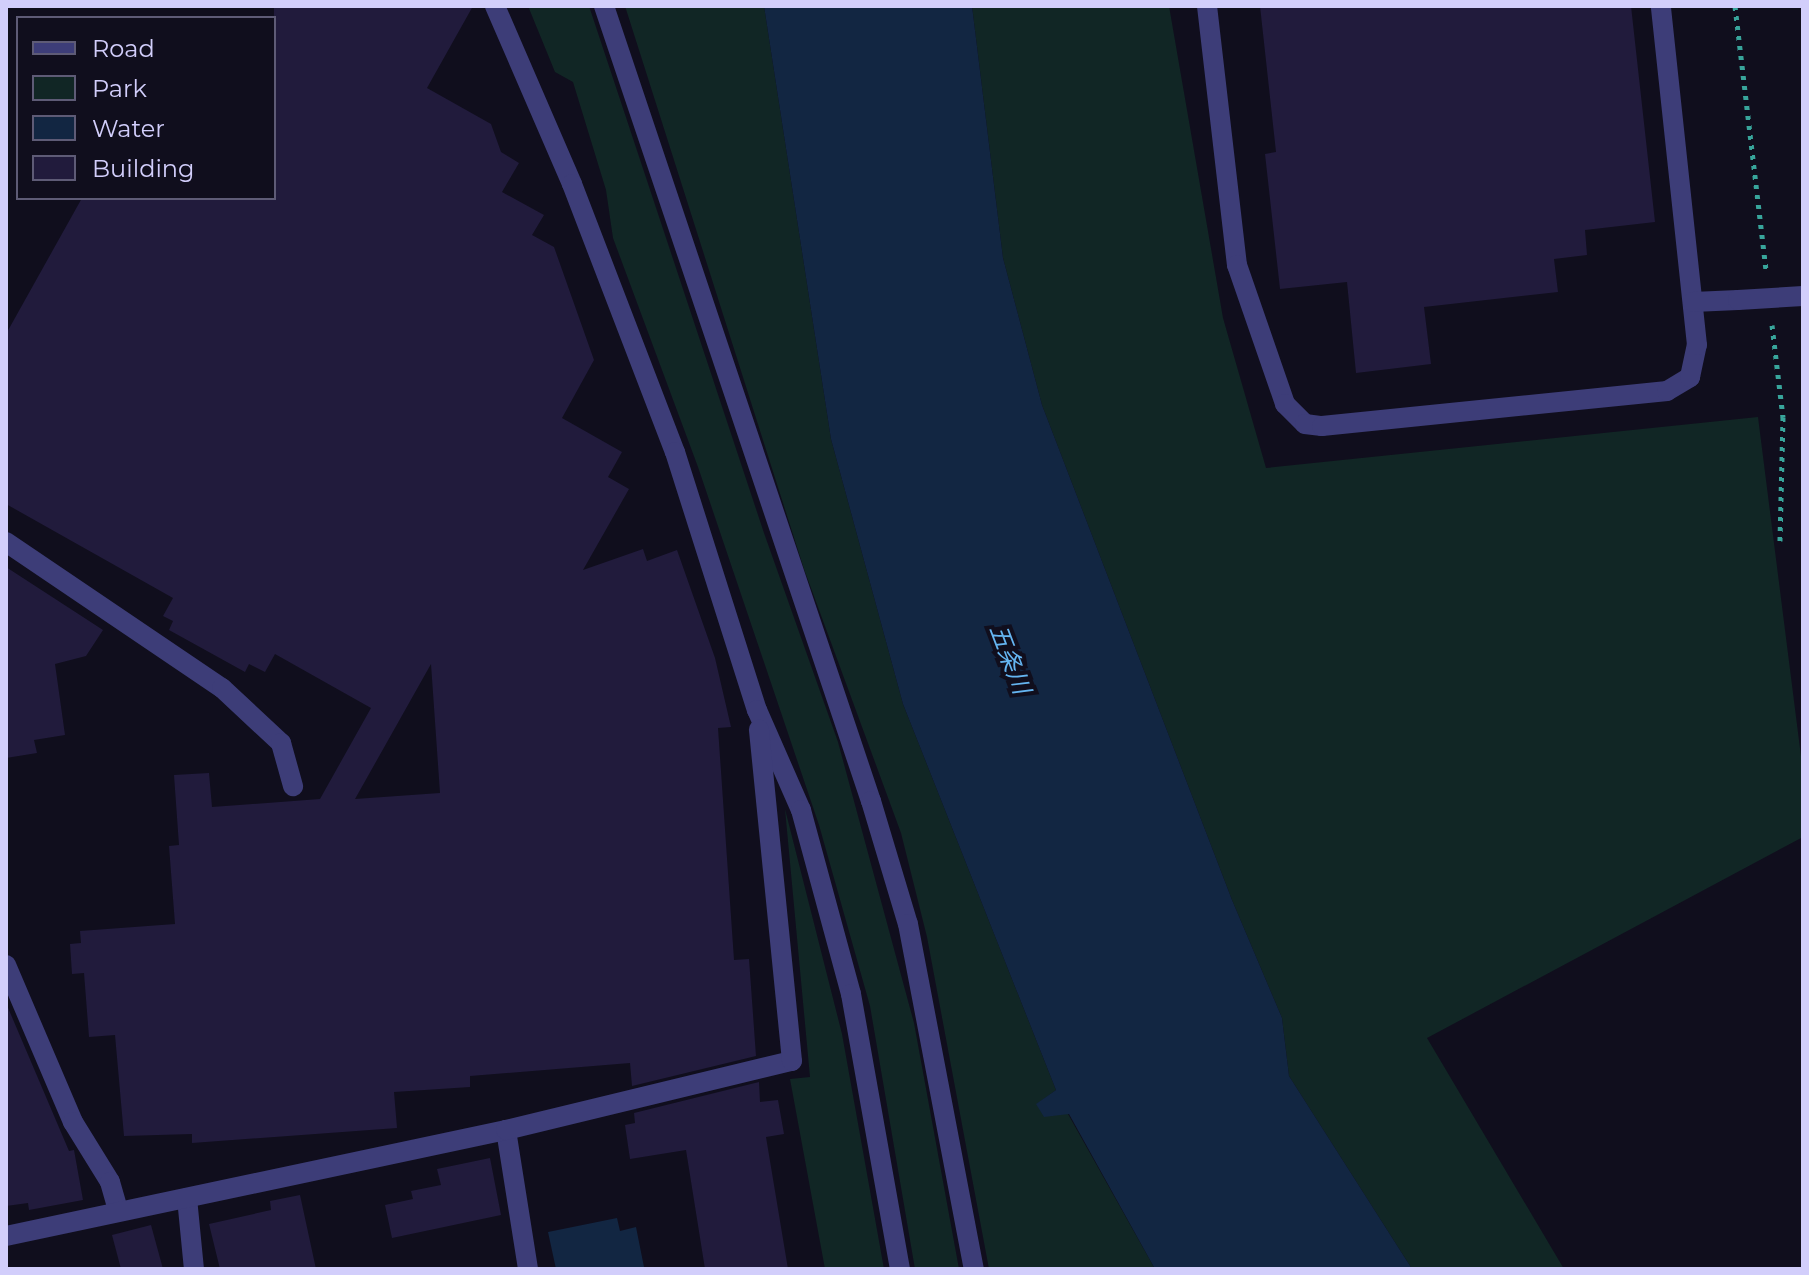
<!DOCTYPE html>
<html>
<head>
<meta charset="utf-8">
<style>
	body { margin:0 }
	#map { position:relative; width:1809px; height:1275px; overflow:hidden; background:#100e1d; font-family:Montserrat,"Noto Sans JP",sans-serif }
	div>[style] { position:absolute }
	.green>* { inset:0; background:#112625 }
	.water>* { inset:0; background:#122642 }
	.building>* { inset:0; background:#211b3c }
	.path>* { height:5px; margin-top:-2.5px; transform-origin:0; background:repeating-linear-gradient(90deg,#38a59b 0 4px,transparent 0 10px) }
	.minor>* { height:20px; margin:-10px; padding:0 10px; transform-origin:10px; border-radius:10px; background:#3d3d78 }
	.minor-bridge>* { height:20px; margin:-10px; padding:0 10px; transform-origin:10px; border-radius:10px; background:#3d3d78 }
	span { translate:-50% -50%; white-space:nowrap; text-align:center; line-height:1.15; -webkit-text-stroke:8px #100e1d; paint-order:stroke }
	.water-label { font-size:24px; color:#65b5f1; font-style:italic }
	.frame { position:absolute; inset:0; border:8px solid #d2cefb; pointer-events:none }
	.legend { position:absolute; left:16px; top:16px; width:260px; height:184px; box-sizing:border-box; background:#100e1d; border:2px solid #5e5b76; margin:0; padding:10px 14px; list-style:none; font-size:24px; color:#d2cefb }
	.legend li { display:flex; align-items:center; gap:16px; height:40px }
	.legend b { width:40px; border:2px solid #5e5b76 }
</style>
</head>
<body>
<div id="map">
	<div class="green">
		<div style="clip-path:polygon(528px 6px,589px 6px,764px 533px,838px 742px,914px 1023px,959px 1269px,915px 1269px,870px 1006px,819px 825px,698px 467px,613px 238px,606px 190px,573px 82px,555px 72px)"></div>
		<div style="clip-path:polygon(625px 6px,764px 6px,831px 439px,903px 704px,1056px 1090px,1037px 1104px,1068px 1114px,1155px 1269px,989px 1269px,927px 937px,901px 833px,804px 569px)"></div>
		<div style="clip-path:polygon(972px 6px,1169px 6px,1223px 318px,1266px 468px,1758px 417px,1803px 772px,1803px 837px,1427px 1038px,1564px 1269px,1412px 1269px,1289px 1076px,1282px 1018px,1232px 900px,1042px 405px,1003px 258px)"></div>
		<div style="clip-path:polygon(785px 809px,842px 1034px,884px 1269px,825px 1269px,790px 1079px,810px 1077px)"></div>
	</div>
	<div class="water">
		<div style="clip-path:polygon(764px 6px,972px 6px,1003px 258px,1042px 405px,1232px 900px,1282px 1018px,1289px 1076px,1412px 1269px,1155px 1269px,1069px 1114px,1044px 1117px,1036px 1104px,1056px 1090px,903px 704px,831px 439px)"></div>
		<div style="clip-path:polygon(617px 1218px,620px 1231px,636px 1227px,644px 1267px,556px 1269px,548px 1232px)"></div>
	</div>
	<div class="building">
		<div style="clip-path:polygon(evenodd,274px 6px,473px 6px,427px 88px,491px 124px,501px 152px,519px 163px,502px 192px,544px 215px,532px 235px,554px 247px,594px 360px,562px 418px,622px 452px,608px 477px,629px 489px,583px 570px,643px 549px,647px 561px,677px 550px,715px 658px,731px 727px,718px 728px,734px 960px,749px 959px,756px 1056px,632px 1086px,630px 1063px,470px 1076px,470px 1087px,394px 1092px,397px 1128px,192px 1143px,192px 1134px,124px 1136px,115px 1035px,89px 1037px,84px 973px,72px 974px,70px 944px,81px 943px,80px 931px,175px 924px,169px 846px,179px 845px,174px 775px,209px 773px,212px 807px,320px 799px,371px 708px,275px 654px,265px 672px,249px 664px,245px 672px,169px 630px,173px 621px,163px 616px,173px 598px,6px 504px,6px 334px,82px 198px,274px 198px,274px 6px,431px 664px,440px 793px,355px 799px,431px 664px)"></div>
		<div style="clip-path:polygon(1260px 6px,1631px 6px,1655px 222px,1585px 230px,1587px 255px,1554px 259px,1558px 292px,1424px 307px,1431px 364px,1356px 373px,1347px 282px,1280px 289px,1265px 154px,1276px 152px)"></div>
		<div style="clip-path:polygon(6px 567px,103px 630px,86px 656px,55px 664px,65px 735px,34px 740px,37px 753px,6px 758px)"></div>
		<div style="clip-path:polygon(6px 1003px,69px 1151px,74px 1150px,83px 1200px,29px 1210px,28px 1203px,6px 1206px)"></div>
		<div style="clip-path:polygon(759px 1082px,760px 1102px,778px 1100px,784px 1134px,766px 1137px,788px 1269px,705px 1269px,686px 1150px,630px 1159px,625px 1125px,635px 1123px,634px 1113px)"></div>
		<div style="clip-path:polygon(490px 1158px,501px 1215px,392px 1238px,385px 1205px,413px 1199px,411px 1191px,441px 1185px,437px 1169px)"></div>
		<div style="clip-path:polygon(300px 1195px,316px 1269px,220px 1269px,209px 1224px,271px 1210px,270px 1201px)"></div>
		<div style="clip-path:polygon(151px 1225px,163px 1269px,121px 1269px,112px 1235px)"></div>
	</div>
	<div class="path">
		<div style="left:1735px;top:6px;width:267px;rotate:83.3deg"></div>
		<div style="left:1772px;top:325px;width:93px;rotate:83.2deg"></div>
		<div style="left:1783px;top:417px;width:124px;rotate:91.4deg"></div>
	</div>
	<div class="minor">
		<div style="left:495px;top:6px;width:194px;rotate:66.6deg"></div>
		<div style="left:572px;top:184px;width:287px;rotate:69deg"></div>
		<div style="left:675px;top:452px;width:271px;rotate:72.4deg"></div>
		<div style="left:757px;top:710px;width:109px;rotate:66.3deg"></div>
		<div style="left:801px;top:810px;width:191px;rotate:74.8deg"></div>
		<div style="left:851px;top:994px;width:279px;rotate:79.9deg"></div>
		<div style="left:604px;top:6px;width:839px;rotate:71.44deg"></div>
		<div style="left:871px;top:801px;width:128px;rotate:73.3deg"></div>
		<div style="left:908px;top:924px;width:351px;rotate:79.2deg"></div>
		<div style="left:1207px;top:6px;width:261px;rotate:83.4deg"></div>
		<div style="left:1237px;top:265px;width:147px;rotate:70.9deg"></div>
		<div style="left:1285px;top:404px;width:28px;rotate:45deg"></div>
		<div style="left:1305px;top:424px;width:17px;rotate:7deg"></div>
		<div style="left:1322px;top:426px;width:347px;rotate:-5.8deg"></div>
		<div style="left:1667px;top:391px;width:27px;rotate:-31deg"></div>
		<div style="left:1690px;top:377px;width:33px;rotate:-78deg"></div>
		<div style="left:1697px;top:345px;width:341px;rotate:-96.1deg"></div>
		<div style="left:1693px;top:302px;width:45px;rotate:-2.5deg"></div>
		<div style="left:6px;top:542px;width:261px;rotate:34.1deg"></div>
		<div style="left:222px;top:688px;width:81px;rotate:43deg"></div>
		<div style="left:281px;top:743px;width:45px;rotate:74.4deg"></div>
		<div style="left:6px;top:965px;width:171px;rotate:66.9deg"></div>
		<div style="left:73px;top:1122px;width:70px;rotate:58.3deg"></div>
		<div style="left:110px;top:1182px;width:29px;rotate:74deg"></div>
		<div style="left:506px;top:1130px;width:141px;rotate:81deg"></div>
		<div style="left:187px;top:1198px;width:71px;rotate:84.4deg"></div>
		<div style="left:6px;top:1236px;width:511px;rotate:-11.97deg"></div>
		<div style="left:506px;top:1130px;width:294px;rotate:-13.6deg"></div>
		<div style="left:792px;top:1061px;width:333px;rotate:-95.7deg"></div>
	</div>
	<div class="minor-bridge">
		<div style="left:1738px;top:300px;width:65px;rotate:-3.5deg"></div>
	</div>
	<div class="water-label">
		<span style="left:1010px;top:659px;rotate:69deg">五条川</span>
	</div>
	<div class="frame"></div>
	<ul class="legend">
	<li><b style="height:10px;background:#3d3d78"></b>Road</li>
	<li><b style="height:22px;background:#112625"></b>Park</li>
	<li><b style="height:22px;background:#122642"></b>Water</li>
	<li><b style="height:22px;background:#211b3c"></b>Building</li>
	</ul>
</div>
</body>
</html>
